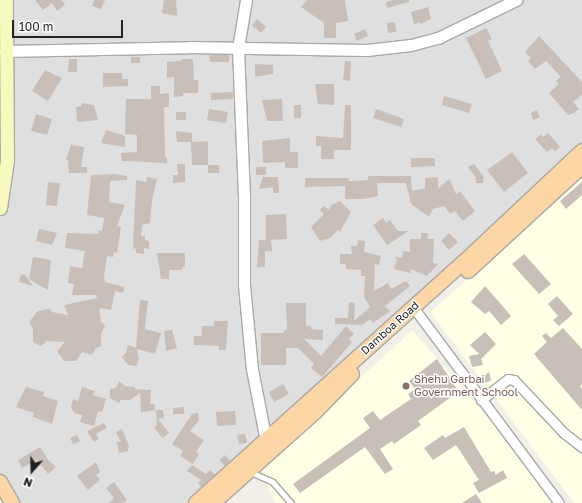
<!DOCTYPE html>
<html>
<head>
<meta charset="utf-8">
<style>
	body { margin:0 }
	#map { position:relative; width:582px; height:503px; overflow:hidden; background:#f2efe9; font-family:"Golos Text",sans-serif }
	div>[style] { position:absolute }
	.residential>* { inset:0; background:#e0dfdf }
	.education>* { inset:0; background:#ffffe5 }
	.building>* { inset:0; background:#c7bfb8 }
	.roads { filter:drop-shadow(1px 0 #a9a9a9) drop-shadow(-1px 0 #a9a9a9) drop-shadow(0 1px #a9a9a9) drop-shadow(0 -1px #a9a9a9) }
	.service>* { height:4.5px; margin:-2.25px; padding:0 2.25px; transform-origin:2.25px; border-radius:2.25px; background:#fff }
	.minor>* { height:9px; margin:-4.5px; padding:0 4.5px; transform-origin:4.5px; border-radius:4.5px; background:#fff }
	.tertiary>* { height:11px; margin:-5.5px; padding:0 5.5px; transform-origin:5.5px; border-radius:5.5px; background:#fff }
	.secondary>* { height:13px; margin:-6.5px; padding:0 6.5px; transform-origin:6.5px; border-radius:6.5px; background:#f7fabf }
	.primary>* { height:14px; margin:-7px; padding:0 7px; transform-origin:7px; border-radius:7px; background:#fcd6a4 }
	.dots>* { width:11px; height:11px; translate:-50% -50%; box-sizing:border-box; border:2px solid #fff; border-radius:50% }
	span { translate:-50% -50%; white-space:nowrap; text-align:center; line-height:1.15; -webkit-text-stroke:3px #fff; paint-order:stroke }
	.street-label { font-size:11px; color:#222 }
	.education-label { font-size:11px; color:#785e54 }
	.left { translate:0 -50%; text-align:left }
	.north { position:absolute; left:12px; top:451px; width:40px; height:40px; -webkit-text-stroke:3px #fff; paint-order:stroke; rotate:200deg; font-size:11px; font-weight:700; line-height:16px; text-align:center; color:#222 }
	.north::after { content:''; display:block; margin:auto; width:14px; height:18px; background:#222; clip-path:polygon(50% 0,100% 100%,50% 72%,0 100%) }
	.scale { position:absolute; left:12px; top:20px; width:111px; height:18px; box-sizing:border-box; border:2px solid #222; border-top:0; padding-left:5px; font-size:12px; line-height:14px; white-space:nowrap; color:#222; -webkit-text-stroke:3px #fff; paint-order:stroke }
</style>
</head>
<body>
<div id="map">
	<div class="residential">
		<div style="clip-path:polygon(0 0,582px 0,582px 158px,204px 503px,6px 503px,0 491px)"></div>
	</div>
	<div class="education">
		<div style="clip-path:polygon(582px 179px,582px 503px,574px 503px,430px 312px)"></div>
		<div style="clip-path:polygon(412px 330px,510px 443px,554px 503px,275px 503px,261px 470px)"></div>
	</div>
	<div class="building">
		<div style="clip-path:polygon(35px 0,62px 0,65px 5px,57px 11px,52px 3px,43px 10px)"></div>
		<div style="clip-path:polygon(94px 0,105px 0,101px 9px,92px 6px)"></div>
		<div style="clip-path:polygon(164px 0,176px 0,177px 16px,162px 13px)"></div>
		<div style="clip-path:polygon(307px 0,345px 0,348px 21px,336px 23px,336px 38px,324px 38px,324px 23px,301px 7px)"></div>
		<div style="clip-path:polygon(393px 0,409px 0,409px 2px,387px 8px,386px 2px)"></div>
		<div style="clip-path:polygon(428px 7px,431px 19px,421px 24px,420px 22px,414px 24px,411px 12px)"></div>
		<div style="clip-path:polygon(257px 19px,266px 27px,261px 33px,252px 25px)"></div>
		<div style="clip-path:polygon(395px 22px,396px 32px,388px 33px,387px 23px)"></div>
		<div style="clip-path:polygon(486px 28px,492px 39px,488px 41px,502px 71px,486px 79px,466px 38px)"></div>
		<div style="clip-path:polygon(365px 29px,368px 36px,357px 41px,354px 34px)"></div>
		<div style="clip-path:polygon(539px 36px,582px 82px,582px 95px,573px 102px,579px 109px,574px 113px,568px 115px,549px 93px,559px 84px,556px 81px,561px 77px,546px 61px,535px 69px,528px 61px,531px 58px,525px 52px)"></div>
		<div style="clip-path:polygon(209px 55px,229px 55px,229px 62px,210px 62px)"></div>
		<div style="clip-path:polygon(131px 57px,140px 57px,140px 63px,131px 63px)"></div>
		<div style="clip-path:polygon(69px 59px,77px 59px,77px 72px,68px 72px)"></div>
		<div style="clip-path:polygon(181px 59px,193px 59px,194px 80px,198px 80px,198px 93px,183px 93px,183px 96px,174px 97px,174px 77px,167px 78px,167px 62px,181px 61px)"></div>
		<div style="clip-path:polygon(345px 61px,351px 62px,350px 81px,343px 80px)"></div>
		<div style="clip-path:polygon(255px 64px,273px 65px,273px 74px,255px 77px)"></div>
		<div style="clip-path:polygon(45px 70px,62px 78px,48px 101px,32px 91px)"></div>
		<div style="clip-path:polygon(103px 73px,122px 73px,122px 79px,128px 79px,128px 86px,103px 87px)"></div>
		<div style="clip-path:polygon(315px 84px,334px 84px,334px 105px,318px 104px)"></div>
		<div style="clip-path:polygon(151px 86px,160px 86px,160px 94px,169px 93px,169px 107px,164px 107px,165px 157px,167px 158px,167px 163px,122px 161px,121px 153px,137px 152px,137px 135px,125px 134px,126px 99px,151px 99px)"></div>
		<div style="clip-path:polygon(233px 92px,233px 99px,211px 100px,211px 93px)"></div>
		<div style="clip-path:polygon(444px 96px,472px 104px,469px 113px,442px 105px)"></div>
		<div style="clip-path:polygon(282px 99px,283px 121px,267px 121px,262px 100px)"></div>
		<div style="clip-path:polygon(81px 103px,94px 105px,98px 120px,77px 122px,76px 107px,82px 106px)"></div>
		<div style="clip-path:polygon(294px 105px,301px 105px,301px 118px,294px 118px)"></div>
		<div style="clip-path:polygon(345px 105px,351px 105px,351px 150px,334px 150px,334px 159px,321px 159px,321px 146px,316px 146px,316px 136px,343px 138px)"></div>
		<div style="clip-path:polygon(209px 109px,228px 112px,226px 123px,207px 120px)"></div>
		<div style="clip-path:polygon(376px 109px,404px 119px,401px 127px,373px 118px)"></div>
		<div style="clip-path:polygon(537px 110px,540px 117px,533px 120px,531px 113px)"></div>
		<div style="clip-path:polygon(176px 112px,186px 112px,186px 120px,176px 120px)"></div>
		<div style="clip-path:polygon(36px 114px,52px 119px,47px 135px,31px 131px)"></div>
		<div style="clip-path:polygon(106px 130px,125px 136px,125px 147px,101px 143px)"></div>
		<div style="clip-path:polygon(176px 131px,192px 133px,192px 142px,208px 141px,208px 165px,192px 165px,191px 142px,177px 142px)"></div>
		<div style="clip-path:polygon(548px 133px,560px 147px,555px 151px,552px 148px,547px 152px,535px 139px,541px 134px,543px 137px)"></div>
		<div style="clip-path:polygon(290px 138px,290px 152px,298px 152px,298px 168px,285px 168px,285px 162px,263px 163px,262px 141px)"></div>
		<div style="clip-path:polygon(71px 145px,84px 147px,81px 167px,87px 167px,87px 173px,69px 173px,68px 160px,66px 160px)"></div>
		<div style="clip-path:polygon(512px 152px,528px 173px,504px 192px,487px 170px)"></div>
		<div style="clip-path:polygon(411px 158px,435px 158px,435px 166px,411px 167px)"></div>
		<div style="clip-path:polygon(177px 164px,185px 164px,185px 182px,173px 183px,173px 175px,178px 175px)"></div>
		<div style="clip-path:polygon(474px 164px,484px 177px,483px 183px,476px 183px,476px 178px,468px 167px)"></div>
		<div style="clip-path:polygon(208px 165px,219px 165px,219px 173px,208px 173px)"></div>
		<div style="clip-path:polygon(256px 167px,266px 167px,266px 175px,256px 175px)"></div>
		<div style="clip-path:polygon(115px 174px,127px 176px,127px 180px,110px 181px,109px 202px,125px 205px,117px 226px,121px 227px,117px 253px,114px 252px,113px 257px,107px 256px,104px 277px,105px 282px,124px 287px,123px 293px,115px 291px,111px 310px,99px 308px,101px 321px,105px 326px,101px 334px,101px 346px,96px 348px,92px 355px,82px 352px,76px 361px,64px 361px,57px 351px,65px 342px,47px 341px,41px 346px,33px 342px,33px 328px,29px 322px,38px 311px,49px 309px,52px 312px,68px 315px,64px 305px,97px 298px,96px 295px,72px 295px,74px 284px,68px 283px,70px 266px,82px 268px,85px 251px,65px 248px,67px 233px,98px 234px,99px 230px,102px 231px,104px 218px,87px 215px,91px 175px)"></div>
		<div style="clip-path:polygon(368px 176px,411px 176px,412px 191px,425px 188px,425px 178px,438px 177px,438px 189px,449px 179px,456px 194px,460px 191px,475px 211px,463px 221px,455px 211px,450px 214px,444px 206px,433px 209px,429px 217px,411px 204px,406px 183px,377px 183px,378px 196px,364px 199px,345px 199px,345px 186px,305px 187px,305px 178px,349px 178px,349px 181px,356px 181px,368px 180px)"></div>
		<div style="clip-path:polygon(147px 177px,157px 179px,152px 200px,150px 223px,142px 225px,141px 236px,145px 236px,145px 240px,149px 241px,149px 249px,144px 248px,144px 254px,136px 253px,136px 249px,133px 248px,136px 180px,146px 182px)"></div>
		<div style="clip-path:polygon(263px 177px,278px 177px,279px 193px,273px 193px,273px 187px,259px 189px)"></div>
		<div style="clip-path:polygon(48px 182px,60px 183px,57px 206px,46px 205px)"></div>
		<div style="clip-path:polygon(582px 182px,582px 195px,566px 209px,560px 201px)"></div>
		<div style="clip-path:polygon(340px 201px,351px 212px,340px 232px,338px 230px,330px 238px,320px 241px,311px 227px,324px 214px,320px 210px,324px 206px,329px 210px,331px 205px)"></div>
		<div style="clip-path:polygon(286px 214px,287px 239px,266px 240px,266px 215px)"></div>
		<div style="clip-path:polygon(383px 218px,386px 223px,390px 220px,398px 231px,409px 231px,387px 245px,373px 225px)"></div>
		<div style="clip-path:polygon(39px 229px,57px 233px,52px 245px,36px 241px)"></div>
		<div style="clip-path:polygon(421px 233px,428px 233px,427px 239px,434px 239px,433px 263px,438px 264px,427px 276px,411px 269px,411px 273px,394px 269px,397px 260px,395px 257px,402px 258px,403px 251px,410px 252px,410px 239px,421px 239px)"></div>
		<div style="clip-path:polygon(449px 233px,458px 242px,449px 250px,441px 241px)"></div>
		<div style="clip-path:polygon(259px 240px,271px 240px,272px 251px,265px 251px,265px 267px,257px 267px)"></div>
		<div style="clip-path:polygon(358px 240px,365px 241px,364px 252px,381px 256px,379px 265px,375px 264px,374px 291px,388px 283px,391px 289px,406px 281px,410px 286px,385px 306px,390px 311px,373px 323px,370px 319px,362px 325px,335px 324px,335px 318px,348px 318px,349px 302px,355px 303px,354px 321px,370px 307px,364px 297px,365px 276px,361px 276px,361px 270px,346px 269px,346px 264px,340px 264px,340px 254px,352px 254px,351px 246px,357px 246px)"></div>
		<div style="clip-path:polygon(157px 253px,185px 253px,185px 267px,182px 267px,182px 270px,169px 270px,169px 279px,161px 279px)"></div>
		<div style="clip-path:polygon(524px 254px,551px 284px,539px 294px,512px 264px)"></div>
		<div style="clip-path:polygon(33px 257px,51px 260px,48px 290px,29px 279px)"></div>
		<div style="clip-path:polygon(21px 274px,25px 275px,33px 286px,19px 282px)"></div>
		<div style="clip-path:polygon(485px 286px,511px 316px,501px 325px,489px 311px,485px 314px,471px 302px)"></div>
		<div style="clip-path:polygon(557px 296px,573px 314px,559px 326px,553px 320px,558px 316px,548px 304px)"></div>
		<div style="clip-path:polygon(140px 300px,148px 301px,145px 329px,161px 333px,155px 354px,137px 349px,139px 359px,136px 366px,128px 365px,122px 357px,126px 353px,128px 345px,136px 348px)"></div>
		<div style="clip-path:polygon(286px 303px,306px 303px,306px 326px,311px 326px,311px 329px,323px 330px,323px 340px,304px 339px,321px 356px,346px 326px,354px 334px,349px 339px,352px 342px,322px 377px,311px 368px,314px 364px,298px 348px,286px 348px,286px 365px,261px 365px,261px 333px,284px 333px,284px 330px,287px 330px)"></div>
		<div style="clip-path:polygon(214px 321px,228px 321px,226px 350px,219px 350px,219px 346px,194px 345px,194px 336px,202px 336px,202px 326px,214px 326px)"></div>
		<div style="clip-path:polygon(563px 328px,582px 349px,582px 384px,580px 386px,582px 389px,582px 410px,534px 354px,547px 342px,542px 336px,546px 333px,551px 338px)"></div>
		<div style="clip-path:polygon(172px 330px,177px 348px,166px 351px,164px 331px)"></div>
		<div style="clip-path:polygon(485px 332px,496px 344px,481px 359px,483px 365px,472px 367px,469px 356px,479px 354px,470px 345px)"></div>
		<div style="clip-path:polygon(437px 359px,457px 389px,449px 394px,451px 397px,418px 421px,421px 425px,394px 444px,392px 441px,380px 449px,393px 469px,385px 474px,365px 447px,300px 493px,293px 484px,370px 428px,363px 418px,373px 411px,380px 420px,411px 399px,408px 394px,415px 389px,409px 381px)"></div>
		<div style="clip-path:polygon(489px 372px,491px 380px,486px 383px,482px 378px)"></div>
		<div style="clip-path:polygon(119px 381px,125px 386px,135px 387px,135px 389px,151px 390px,150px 404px,154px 404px,155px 410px,141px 412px,140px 393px,130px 400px,121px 400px,119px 403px,110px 398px,110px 389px,116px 388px)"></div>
		<div style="clip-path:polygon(283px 384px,289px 394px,274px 402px,269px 392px)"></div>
		<div style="clip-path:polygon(26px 387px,44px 392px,43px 396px,58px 401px,52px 424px,33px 417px,34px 413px,16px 407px)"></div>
		<div style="clip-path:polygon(82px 387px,95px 391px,93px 395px,106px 399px,102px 412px,98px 411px,94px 426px,80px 422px,82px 415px,74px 413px,71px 408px,73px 399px,78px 401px)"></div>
		<div style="clip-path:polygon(184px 407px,184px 414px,173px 414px,173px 408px)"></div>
		<div style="clip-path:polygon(156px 410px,163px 410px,164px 418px,158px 419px,169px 433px,162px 438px,154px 427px,157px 425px)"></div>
		<div style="clip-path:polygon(235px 411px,236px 425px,217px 426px,216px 412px)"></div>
		<div style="clip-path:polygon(198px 413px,199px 420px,190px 431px,204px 440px,196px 452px,199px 454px,193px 464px,180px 456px,183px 451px,172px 444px,192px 414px)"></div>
		<div style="clip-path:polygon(104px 423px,107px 428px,96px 434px,99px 439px,94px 442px,87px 431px)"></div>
		<div style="clip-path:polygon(464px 427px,491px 472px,494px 471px,496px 475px,503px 470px,507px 478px,479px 493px,473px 483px,479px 480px,456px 445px,433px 460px,424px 448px,443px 435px,445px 438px)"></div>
		<div style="clip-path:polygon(122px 429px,129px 446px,128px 451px,119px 453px,117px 442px,121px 442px,116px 432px)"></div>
		<div style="clip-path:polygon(245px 434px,247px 443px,239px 444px,237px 435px)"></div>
		<div style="clip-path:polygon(77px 435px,80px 441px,73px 444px,70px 438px)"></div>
		<div style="clip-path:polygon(40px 447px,49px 461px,56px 467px,48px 474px,37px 460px,22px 468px,18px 460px)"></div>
		<div style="clip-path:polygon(225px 455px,230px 461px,225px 466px,219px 460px)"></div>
		<div style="clip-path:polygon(96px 462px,100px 472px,96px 475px,100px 480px,88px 490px,77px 476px)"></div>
		<div style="clip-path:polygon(192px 465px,206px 474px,210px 470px,215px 474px,201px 487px,198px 483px,201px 480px,187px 471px)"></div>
		<div style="clip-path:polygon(114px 482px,127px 500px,123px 503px,108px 503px,114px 498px,106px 488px)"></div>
		<div style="clip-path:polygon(476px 494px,482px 503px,462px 503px)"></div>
	</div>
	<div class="roads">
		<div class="service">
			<div style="left:251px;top:472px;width:24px;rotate:24deg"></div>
			<div style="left:273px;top:482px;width:28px;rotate:49deg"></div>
		</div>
		<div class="minor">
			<div style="left:413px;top:307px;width:244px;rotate:53.3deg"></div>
			<div style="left:481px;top:400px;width:34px;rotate:-38deg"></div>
			<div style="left:508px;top:379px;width:6px;rotate:9deg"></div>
			<div style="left:514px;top:380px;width:73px;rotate:46.7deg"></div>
			<div style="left:564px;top:433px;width:23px;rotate:38deg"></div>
		</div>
		<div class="tertiary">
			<div style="left:246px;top:0;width:49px;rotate:99.5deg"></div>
			<div style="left:238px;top:48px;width:148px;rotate:87.7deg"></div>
			<div style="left:244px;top:196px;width:89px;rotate:90deg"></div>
			<div style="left:244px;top:285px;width:84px;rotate:84.6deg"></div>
			<div style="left:252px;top:369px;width:73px;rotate:79deg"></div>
			<div style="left:266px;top:441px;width:6px;rotate:51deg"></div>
			<div style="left:5px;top:51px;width:184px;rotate:-1.2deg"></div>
			<div style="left:189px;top:47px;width:178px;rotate:1deg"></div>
			<div style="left:367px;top:50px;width:44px;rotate:-6.5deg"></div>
			<div style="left:411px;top:45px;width:30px;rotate:-15deg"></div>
			<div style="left:440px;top:37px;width:85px;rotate:-26deg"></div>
		</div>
		<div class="secondary">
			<div style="left:0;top:208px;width:49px;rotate:-81.7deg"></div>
			<div style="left:7px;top:160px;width:160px;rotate:-90.4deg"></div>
		</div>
		<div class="primary">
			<div style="left:468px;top:271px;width:155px;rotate:-42.6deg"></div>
			<div style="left:0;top:482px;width:24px;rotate:60deg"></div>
			<div style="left:196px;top:503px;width:360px;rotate:-42deg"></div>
			<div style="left:464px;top:262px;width:162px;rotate:-43.2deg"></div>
			<div style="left:213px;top:503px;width:137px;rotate:-41.7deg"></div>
			<div style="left:315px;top:412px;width:53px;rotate:-45.8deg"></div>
		</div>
	</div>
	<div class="dots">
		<div style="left:406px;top:386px;background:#8d6e63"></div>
	</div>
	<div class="street-label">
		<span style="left:390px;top:328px;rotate:-42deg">Damboa Road</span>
	</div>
	<div class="education-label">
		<span class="left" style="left:414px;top:386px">Shehu Garbai<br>Government School</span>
	</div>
	<div class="north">N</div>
	<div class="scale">100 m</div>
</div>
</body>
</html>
